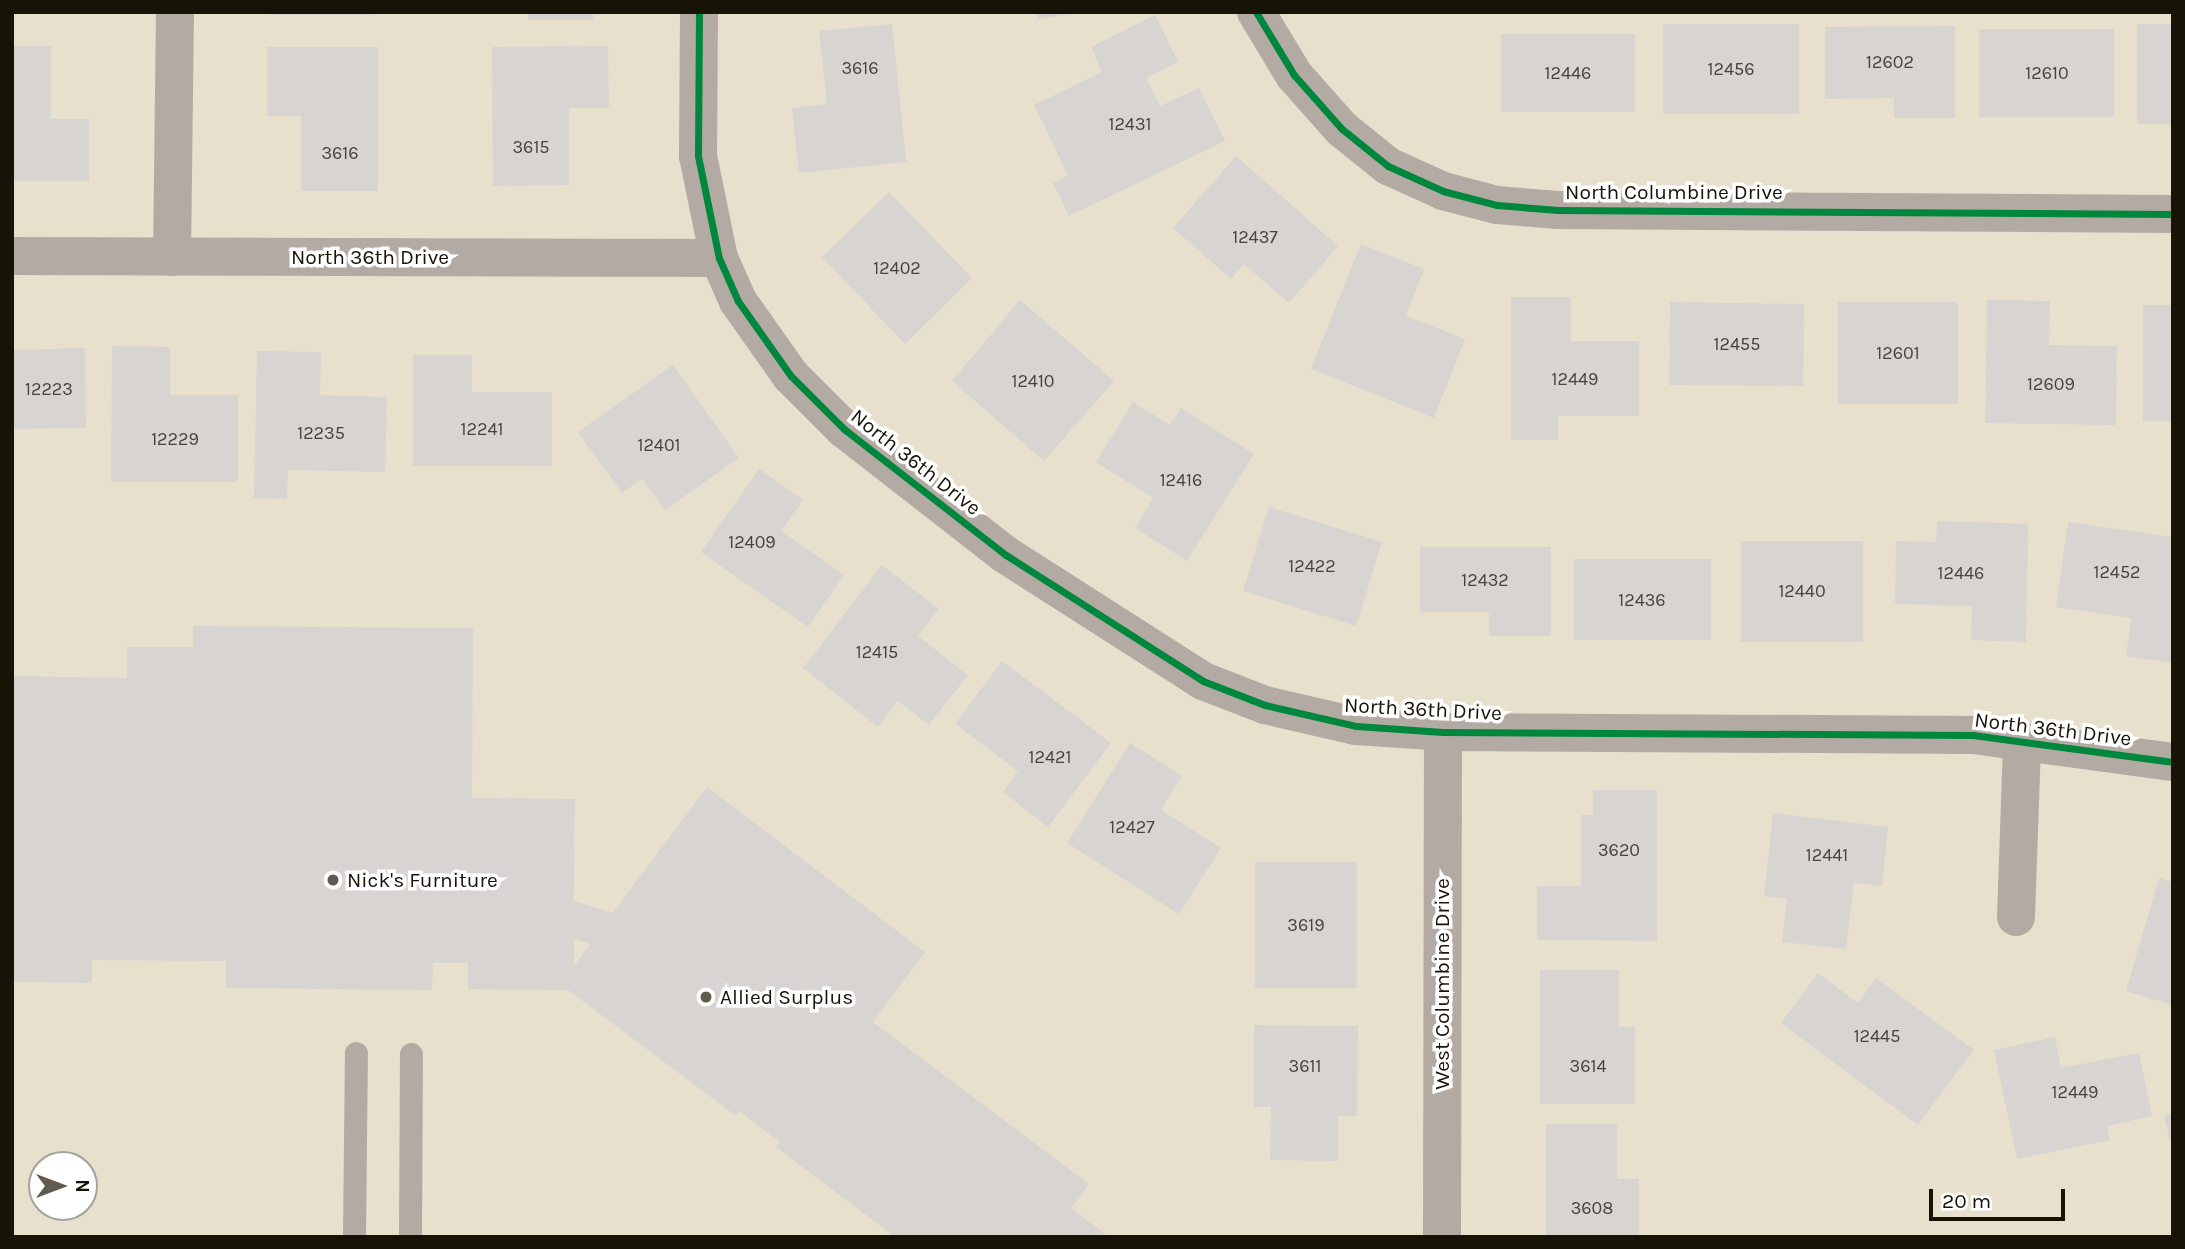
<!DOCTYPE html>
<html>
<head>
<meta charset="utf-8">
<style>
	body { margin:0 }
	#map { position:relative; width:2185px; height:1249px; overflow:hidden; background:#e7e0cd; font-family:Karla,sans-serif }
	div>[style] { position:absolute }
	.building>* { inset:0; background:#d8d4d2 }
	.lane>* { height:23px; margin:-11.5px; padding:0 11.5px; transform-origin:11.5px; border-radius:11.5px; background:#b4aaa4 }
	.street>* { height:38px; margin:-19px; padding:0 19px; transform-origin:19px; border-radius:19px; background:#b4aaa4 }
	.cycleway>* { height:7px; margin:-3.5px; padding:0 3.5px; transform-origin:3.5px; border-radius:3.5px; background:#00873e }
	.dots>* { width:19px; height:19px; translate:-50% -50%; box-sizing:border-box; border:4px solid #fff; border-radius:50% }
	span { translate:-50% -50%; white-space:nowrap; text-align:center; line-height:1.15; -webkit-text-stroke:7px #fff; paint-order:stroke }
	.number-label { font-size:18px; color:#48433a }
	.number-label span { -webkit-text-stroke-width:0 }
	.street-label { font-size:21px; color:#181307 }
	.poi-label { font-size:21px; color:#181307 }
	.left { translate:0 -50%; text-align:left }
	.frame { position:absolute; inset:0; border:14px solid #181307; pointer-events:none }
	.north { position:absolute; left:28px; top:1151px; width:70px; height:70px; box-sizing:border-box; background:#fff; border:2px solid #a3a19c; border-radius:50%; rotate:90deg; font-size:19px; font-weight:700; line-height:28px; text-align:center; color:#181307 }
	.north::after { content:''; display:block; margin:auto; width:24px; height:32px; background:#605b4c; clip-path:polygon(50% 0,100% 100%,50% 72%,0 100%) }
	.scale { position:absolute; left:1929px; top:1189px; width:136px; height:32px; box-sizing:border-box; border:4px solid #181307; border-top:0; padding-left:9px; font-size:21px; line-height:24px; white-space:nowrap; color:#181307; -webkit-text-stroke:5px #fff; paint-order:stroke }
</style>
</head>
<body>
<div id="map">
	<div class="building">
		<div style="clip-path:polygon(271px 12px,371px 12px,371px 15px,271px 15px)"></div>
		<div style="clip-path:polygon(528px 12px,593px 12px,593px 20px,528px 20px)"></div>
		<div style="clip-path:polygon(1037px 12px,1072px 12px,1072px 14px,1038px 19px)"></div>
		<div style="clip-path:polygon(1155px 15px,1178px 62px,1146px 78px,1160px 106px,1199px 88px,1225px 141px,1069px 216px,1053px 183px,1068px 175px,1034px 105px,1102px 72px,1091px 47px)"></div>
		<div style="clip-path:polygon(892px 24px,906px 162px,799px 173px,792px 108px,827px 104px,819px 31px)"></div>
		<div style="clip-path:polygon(1663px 24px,1799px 24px,1799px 114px,1663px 114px)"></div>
		<div style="clip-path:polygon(2137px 24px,2173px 24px,2173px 124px,2137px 124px)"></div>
		<div style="clip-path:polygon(1955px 26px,1955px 118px,1894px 118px,1894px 98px,1825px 99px,1825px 27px)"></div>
		<div style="clip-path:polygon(1979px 29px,2114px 29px,2114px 117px,1979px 117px)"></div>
		<div style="clip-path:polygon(1501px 34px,1635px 34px,1635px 112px,1501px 112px)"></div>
		<div style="clip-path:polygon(12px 46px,51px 46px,51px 119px,89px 119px,89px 181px,12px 181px)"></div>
		<div style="clip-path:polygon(608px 46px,609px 108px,569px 108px,569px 185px,493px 186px,492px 47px)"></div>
		<div style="clip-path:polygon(267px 47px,378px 47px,378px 191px,301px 191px,301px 116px,267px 116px)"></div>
		<div style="clip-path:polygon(1236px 156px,1338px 246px,1289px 303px,1244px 264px,1231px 279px,1173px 228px)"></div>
		<div style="clip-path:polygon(889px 192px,972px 278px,905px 344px,822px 257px)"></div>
		<div style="clip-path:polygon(1361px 244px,1424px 269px,1406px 316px,1465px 339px,1434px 418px,1311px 369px)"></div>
		<div style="clip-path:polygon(1511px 297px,1571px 297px,1571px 341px,1639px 341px,1639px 416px,1558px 416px,1558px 440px,1511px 440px)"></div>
		<div style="clip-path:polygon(1020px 300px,1114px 381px,1044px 461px,952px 381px)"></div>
		<div style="clip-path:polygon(1987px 300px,2050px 301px,2049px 345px,2117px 346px,2116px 425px,1985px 423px)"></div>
		<div style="clip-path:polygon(1670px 302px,1804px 304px,1803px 386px,1669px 385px)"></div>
		<div style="clip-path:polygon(1838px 302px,1958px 302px,1958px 404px,1838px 404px)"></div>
		<div style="clip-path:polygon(2143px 305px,2173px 305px,2173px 421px,2143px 421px)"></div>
		<div style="clip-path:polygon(112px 346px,170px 347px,170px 395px,238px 395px,238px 482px,111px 482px)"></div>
		<div style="clip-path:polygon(85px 348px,86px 428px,12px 429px,12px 350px)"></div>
		<div style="clip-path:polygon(257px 351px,321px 352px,320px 395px,387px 397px,385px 472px,288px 470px,287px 499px,254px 498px)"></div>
		<div style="clip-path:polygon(413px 355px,472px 355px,472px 392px,552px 392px,552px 466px,413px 466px)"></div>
		<div style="clip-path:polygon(673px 365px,739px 458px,665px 510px,642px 479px,622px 493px,578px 432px)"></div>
		<div style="clip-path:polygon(1133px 402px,1170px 425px,1181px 408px,1254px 454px,1187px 561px,1135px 528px,1153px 498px,1096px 462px)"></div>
		<div style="clip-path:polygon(759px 469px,803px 500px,781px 531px,844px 575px,808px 627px,701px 552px)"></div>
		<div style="clip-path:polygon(1269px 507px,1382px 542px,1356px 626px,1243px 591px)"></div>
		<div style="clip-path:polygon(1937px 521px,2028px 524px,2026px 642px,1971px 640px,1972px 606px,1895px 604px,1896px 541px,1936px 542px)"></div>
		<div style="clip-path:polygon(2068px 522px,2173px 537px,2173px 663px,2126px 656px,2131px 618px,2056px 607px)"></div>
		<div style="clip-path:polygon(1741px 541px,1863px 541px,1863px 642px,1741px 642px)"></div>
		<div style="clip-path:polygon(1420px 547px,1551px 547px,1551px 636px,1489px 636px,1489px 612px,1420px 612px)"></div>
		<div style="clip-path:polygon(1574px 559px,1711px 559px,1711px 640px,1574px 640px)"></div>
		<div style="clip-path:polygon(882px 565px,939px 609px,918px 636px,968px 675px,929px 725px,898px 701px,878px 727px,803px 668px)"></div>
		<div style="clip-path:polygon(evenodd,193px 626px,473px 628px,472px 798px,575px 799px,574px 901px,613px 913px,707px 787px,925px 952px,873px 1022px,1089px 1184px,1071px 1208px,1109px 1237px,895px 1237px,776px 1147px,780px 1142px,739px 1111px,736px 1116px,568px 990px,468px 989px,468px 963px,433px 963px,432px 990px,226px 988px,226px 961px,92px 960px,92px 983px,12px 982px,12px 676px,127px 678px,127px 647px,193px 647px,193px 626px,574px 939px,590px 944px,574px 966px,574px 939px)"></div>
		<div style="clip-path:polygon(1002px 661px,1111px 743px,1048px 827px,1003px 792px,1018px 771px,955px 724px)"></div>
		<div style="clip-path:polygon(1130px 743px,1182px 776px,1161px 810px,1221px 848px,1179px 914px,1067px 843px)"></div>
		<div style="clip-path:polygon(1593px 790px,1657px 790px,1657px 941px,1537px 940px,1537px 886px,1581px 886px,1581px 815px,1593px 815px)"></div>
		<div style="clip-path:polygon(1773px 813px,1888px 827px,1882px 886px,1854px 883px,1846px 949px,1782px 942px,1787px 899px,1764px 896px)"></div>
		<div style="clip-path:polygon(1255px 862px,1357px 862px,1357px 988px,1255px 988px)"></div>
		<div style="clip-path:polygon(2159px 878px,2173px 882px,2173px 1005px,2126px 991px)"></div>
		<div style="clip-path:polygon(1540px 970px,1619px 970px,1619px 1027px,1635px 1027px,1635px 1104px,1540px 1104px)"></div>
		<div style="clip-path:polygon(1818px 973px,1858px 1003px,1876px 978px,1974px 1050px,1918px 1125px,1781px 1023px)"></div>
		<div style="clip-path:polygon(1254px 1025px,1358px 1026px,1357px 1116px,1338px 1116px,1338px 1161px,1270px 1160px,1271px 1107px,1254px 1107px)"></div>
		<div style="clip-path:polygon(2055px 1037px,2061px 1068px,2139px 1053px,2152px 1116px,2107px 1126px,2110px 1140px,2017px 1159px,1994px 1050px)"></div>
		<div style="clip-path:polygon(2173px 1113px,2173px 1148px,2172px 1148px,2164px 1116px)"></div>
		<div style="clip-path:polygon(1546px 1124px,1617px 1124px,1617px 1179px,1639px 1179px,1639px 1237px,1546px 1237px)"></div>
	</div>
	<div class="lane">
		<div style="left:354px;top:1237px;width:184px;rotate:-89.4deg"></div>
		<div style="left:410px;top:1237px;width:183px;rotate:-89.7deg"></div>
	</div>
	<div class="street">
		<div style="left:699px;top:12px;width:144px;rotate:90.4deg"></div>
		<div style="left:698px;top:156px;width:104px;rotate:78.4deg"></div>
		<div style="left:719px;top:258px;width:47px;rotate:66.2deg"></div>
		<div style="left:738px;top:301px;width:92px;rotate:54.8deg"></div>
		<div style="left:791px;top:376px;width:75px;rotate:45deg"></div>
		<div style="left:844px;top:429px;width:205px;rotate:37.9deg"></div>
		<div style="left:1006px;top:555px;width:234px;rotate:32.6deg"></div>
		<div style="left:1203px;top:681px;width:66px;rotate:21.2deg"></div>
		<div style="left:1265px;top:705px;width:93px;rotate:13deg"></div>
		<div style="left:1356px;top:726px;width:87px;rotate:3.9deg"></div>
		<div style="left:1443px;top:732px;width:530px;rotate:0.32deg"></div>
		<div style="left:1973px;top:735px;width:202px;rotate:7.7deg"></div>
		<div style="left:1256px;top:12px;width:74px;rotate:58.9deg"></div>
		<div style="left:1294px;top:75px;width:72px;rotate:48.4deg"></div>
		<div style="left:1342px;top:129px;width:59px;rotate:38.8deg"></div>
		<div style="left:1388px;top:166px;width:60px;rotate:24.4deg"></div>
		<div style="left:1443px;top:191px;width:56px;rotate:14.5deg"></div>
		<div style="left:1497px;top:205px;width:61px;rotate:4.7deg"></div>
		<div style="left:1558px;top:210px;width:615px;rotate:0.37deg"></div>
		<div style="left:12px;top:256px;width:707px;rotate:0.16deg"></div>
		<div style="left:172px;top:257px;width:245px;rotate:-89.3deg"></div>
		<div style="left:2016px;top:917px;width:176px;rotate:-88deg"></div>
		<div style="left:1442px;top:1237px;width:505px;rotate:-89.89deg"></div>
	</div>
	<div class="cycleway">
		<div style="left:699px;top:12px;width:144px;rotate:90.4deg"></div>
		<div style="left:698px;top:156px;width:104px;rotate:78.4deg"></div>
		<div style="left:719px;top:258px;width:47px;rotate:66.2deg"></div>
		<div style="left:738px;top:301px;width:92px;rotate:54.8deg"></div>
		<div style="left:791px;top:376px;width:75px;rotate:45deg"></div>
		<div style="left:844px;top:429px;width:205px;rotate:37.9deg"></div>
		<div style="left:1006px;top:555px;width:234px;rotate:32.6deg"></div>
		<div style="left:1203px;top:681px;width:66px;rotate:21.2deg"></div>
		<div style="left:1265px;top:705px;width:93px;rotate:13deg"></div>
		<div style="left:1356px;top:726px;width:87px;rotate:3.9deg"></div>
		<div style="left:1443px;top:732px;width:530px;rotate:0.32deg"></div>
		<div style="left:1973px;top:735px;width:202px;rotate:7.7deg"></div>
		<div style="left:1256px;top:12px;width:74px;rotate:58.9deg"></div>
		<div style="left:1294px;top:75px;width:72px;rotate:48.4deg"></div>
		<div style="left:1342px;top:129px;width:59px;rotate:38.8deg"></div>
		<div style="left:1388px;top:166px;width:60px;rotate:24.4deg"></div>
		<div style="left:1443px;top:191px;width:56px;rotate:14.5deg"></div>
		<div style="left:1497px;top:205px;width:61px;rotate:4.7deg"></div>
		<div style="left:1558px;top:210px;width:615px;rotate:0.37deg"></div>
	</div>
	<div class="dots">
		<div style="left:333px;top:880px;background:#605b4c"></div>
		<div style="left:706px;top:997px;background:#605b4c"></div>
	</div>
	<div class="number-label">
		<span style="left:1890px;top:62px">12602</span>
		<span style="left:860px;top:68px">3616</span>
		<span style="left:1731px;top:69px">12456</span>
		<span style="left:1568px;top:73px">12446</span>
		<span style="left:2047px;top:73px">12610</span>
		<span style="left:1130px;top:124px">12431</span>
		<span style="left:531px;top:147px">3615</span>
		<span style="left:340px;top:153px">3616</span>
		<span style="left:1255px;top:237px">12437</span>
		<span style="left:897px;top:268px">12402</span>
		<span style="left:1737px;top:344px">12455</span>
		<span style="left:1898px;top:353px">12601</span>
		<span style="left:1575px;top:379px">12449</span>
		<span style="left:1033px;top:381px">12410</span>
		<span style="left:2051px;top:384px">12609</span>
		<span style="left:49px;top:389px">12223</span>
		<span style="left:482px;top:429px">12241</span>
		<span style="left:321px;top:433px">12235</span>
		<span style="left:175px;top:439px">12229</span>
		<span style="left:659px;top:445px">12401</span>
		<span style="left:1181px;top:480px">12416</span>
		<span style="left:752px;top:542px">12409</span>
		<span style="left:1312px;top:566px">12422</span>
		<span style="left:2117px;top:572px">12452</span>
		<span style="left:1961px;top:573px">12446</span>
		<span style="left:1485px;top:580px">12432</span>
		<span style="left:1802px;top:591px">12440</span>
		<span style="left:1642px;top:600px">12436</span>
		<span style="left:877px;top:652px">12415</span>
		<span style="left:1050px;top:757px">12421</span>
		<span style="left:1132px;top:827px">12427</span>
		<span style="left:1619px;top:850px">3620</span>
		<span style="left:1827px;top:855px">12441</span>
		<span style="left:1306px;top:925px">3619</span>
		<span style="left:1877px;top:1036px">12445</span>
		<span style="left:1305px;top:1066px">3611</span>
		<span style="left:1588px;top:1066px">3614</span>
		<span style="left:2075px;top:1092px">12449</span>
		<span style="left:1592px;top:1208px">3608</span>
	</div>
	<div class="street-label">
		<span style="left:1674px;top:192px">North Columbine Drive</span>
		<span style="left:370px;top:257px">North 36th Drive</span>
		<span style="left:916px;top:462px;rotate:38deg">North 36th Drive</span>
		<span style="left:1423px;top:709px;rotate:3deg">North 36th Drive</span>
		<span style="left:2053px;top:729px;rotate:7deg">North 36th Drive</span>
		<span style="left:1442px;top:984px;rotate:-90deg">West Columbine Drive</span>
	</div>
	<div class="poi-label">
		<span class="left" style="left:347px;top:880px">Nick's Furniture</span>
		<span class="left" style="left:720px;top:997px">Allied Surplus</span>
	</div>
	<div class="frame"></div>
	<div class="north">N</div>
	<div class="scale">20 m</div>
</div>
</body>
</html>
